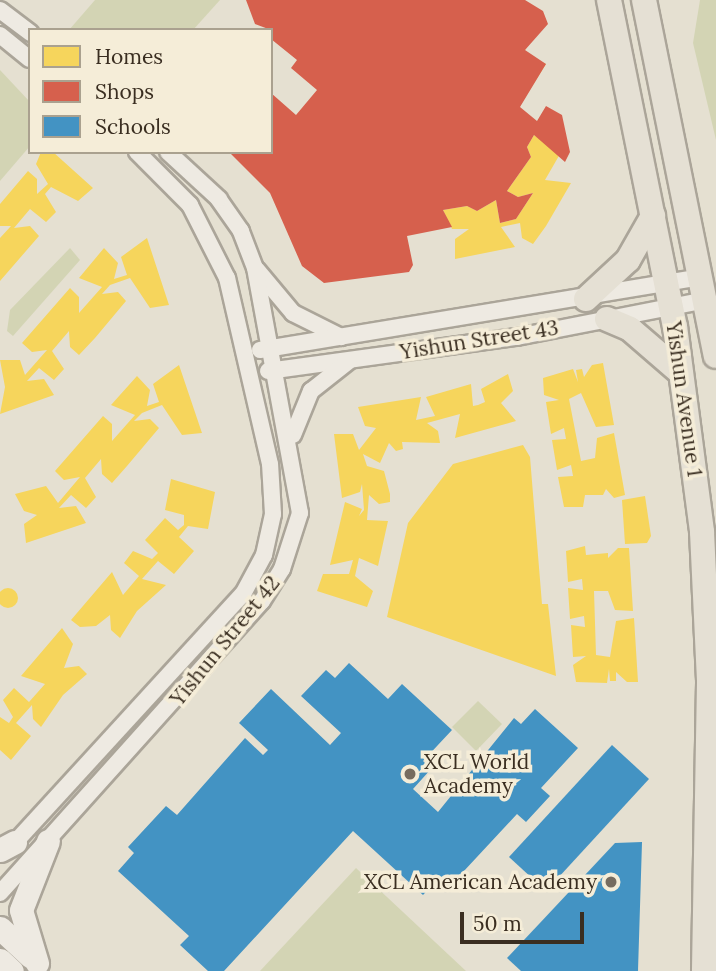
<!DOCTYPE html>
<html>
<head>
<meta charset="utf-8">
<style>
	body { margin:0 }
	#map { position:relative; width:716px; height:971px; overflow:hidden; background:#e5e0d1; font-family:Lora,serif }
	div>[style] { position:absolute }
	.green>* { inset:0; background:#d3d4b4 }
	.homes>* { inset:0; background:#f6d55c }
	.round { border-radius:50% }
	.shops>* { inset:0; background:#d6604d }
	.schools>* { inset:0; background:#4393c3 }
	.roads { filter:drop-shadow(2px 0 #aba599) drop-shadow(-2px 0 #aba599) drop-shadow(0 2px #aba599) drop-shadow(0 -2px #aba599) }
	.minor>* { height:16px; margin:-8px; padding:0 8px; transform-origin:8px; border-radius:8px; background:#eeeae2 }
	.secondary>* { height:23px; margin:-11.5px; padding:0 11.5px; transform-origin:11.5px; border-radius:11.5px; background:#eeeae2 }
	.primary>* { height:24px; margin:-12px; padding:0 12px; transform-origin:12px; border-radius:12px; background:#e5e0d4 }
	.dots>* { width:19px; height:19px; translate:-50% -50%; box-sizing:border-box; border:4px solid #f5edd8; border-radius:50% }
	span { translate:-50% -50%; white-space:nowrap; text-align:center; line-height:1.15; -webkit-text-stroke:7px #f5edd8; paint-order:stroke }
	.street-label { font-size:21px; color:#3a2e21 }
	.poi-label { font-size:21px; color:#3a2e21 }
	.left { translate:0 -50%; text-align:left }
	.right { translate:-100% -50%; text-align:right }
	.legend { position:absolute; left:28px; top:28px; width:245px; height:126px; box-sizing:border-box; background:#f5edd8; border:2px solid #aaa18f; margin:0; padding:9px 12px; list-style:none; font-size:21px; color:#3a2e21 }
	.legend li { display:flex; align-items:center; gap:14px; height:35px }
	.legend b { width:35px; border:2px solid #aaa18f }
	.scale { position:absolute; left:460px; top:912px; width:124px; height:32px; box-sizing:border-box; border:4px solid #3a2e21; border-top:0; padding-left:9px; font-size:21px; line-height:24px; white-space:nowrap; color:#3a2e21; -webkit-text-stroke:5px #f5edd8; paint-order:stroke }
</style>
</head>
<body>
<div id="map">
	<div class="green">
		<div style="clip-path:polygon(95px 0,220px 0,193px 30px,69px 30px)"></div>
		<div style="clip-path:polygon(700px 0,716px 0,716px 140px,693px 43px)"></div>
		<div style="clip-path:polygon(0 70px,30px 102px,30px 146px,0 181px)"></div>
		<div style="clip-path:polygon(70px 248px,80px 260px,13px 336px,7px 331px,10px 310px)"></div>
		<div style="clip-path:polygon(478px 701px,502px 724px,476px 751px,452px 727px)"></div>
		<div style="clip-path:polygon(356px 868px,466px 971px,260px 971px)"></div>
	</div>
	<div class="homes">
		<div style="clip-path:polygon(249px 0,334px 0,339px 16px,305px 24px,304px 5px,294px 7px,297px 26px,271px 30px,267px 8px,250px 7px)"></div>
		<div style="clip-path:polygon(346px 0,380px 0,381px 8px,346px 14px)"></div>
		<div style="clip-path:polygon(402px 0,426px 0,426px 3px,403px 8px)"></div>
		<div style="clip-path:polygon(508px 17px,534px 36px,518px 61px,533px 58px,546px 64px,507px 126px,495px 120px,492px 105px,480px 118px,493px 138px,431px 152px,429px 138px,438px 123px,424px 114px,422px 102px,468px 100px,466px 92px,473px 91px,482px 113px,506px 74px,491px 78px,480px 72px,507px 39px,501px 28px)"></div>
		<div style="clip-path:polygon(403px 107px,407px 125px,397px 131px,409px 138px,411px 151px,378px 158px,375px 138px,364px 141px,370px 159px,352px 163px,348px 145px,332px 148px,340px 168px,309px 174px,307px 165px,292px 166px,295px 177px,266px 183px,262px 163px,273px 161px,271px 144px,282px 154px,296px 151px,293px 132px,323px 126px,325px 144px,337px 142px,331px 124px,366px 117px,368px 136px,377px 135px,374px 120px)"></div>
		<div style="clip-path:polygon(271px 115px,287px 129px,271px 141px)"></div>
		<div style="clip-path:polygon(534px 135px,560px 154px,545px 180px,571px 183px,546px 226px,533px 244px,522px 238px,520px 223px,501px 227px,515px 247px,455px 259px,455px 239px,469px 229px,452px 229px,443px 210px,467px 206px,477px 211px,496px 200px,500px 223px,516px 219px,533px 193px,518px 197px,507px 191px,531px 157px,527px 147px)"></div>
		<div style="clip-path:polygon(41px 152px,53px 152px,93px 188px,78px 201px,51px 187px,45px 194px,56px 212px,46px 222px,30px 209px,14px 228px,30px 226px,39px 236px,0 281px,0 238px,11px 226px,0 226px,0 204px,28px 171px,37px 179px,37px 194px,48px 184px,36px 164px)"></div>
		<div style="clip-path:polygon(315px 201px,352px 233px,340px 248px,333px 246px,338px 250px,360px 247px,365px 228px,388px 220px,392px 238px,378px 248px,390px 250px,397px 267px,337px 281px,341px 256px,319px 249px,313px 256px,297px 242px,313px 228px,302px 215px)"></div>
		<div style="clip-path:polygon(147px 238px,169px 305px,150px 308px,130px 278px,110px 285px,102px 294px,118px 292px,126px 301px,95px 338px,79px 355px,70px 347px,69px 331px,52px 351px,64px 369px,54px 380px,39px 368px,27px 381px,44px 379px,54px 395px,0 414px,5px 387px,0 360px,20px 360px,25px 375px,47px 350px,32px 352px,22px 343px,70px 288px,79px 297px,79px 313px,102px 287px,79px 278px,104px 248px,118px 263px,114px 279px,127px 275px,121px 257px)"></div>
		<div style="clip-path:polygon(603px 363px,614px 425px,596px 427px,581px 393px,569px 399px,581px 461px,595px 458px,597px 438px,614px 433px,625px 495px,614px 498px,606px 489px,603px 495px,585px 495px,583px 507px,564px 507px,558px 477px,573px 476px,571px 465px,557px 470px,552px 440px,566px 439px,564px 428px,551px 434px,546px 402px,559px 400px,544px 395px,543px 378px,573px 369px,578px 382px,576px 370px,582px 369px,584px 377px,592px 365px)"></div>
		<div style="clip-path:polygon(179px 365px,202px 433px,182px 435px,162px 405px,142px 413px,134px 421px,150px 419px,159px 428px,127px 466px,112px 483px,102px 474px,101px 459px,85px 478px,96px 497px,86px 508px,71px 495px,59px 508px,76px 506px,86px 523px,26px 543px,24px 524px,37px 515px,24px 511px,15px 494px,46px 486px,58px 503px,80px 477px,64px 480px,55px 471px,103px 416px,112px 424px,112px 441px,135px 415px,111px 405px,137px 376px,150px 390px,147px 406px,159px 402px,153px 384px)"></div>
		<div style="clip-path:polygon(508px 374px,513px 391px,501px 403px,516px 421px,455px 438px,460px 414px,427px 423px,438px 431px,440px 443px,402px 442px,403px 449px,396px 451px,389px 443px,380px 463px,363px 454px,367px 466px,384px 471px,390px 494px,390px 502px,379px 504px,369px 495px,367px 520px,388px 521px,378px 566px,359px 558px,355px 576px,373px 591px,367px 607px,317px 591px,323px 574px,349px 574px,353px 560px,330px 565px,345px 502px,362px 509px,359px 516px,364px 510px,362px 484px,360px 492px,342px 498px,334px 434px,353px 434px,359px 450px,376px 428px,365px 426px,358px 407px,421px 397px,416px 420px,435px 416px,426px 397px,471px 384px,473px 406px,478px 405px,485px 402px,481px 389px)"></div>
		<div style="clip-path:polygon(523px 445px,530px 457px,542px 604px,548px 604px,556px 676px,387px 617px,408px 523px,453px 464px)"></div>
		<div style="clip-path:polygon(171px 479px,215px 492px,208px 529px,188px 526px,179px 537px,194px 551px,174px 574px,158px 561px,142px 579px,166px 585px,137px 611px,120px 638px,111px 630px,110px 615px,96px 626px,80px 627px,71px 620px,112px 572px,123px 595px,139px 576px,124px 563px,133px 551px,152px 559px,158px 553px,145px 540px,165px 518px,178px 530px,184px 525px,184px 515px,165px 510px)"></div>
		<div style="clip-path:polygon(645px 496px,651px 536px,647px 543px,625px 544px,622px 500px)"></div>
		<div style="clip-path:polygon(585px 546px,586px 555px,608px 553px,608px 558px,618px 548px,629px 548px,633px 611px,615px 610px,608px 591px,594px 591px,596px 655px,610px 657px,616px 621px,634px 618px,638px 682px,627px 682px,616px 672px,616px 681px,610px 681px,609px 669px,607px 683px,576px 682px,573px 665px,586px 656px,573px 657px,571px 625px,585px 627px,584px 616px,570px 619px,568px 588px,583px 590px,582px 579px,568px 582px,566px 551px)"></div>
		<div class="round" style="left:-2px;top:588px;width:20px;height:20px"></div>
		<div style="clip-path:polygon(62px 628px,73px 644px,64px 668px,79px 666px,87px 674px,63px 695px,41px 727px,33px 719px,32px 705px,16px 723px,31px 736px,11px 760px,0 750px,0 717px,9px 723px,13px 717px,3px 700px,14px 688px,29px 702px,45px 684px,21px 676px)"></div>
	</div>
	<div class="shops">
		<div style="clip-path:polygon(246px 0,525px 0,543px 11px,548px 24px,525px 50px,546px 64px,520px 107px,537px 121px,546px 106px,562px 115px,570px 152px,565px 162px,534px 135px,527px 147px,531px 157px,507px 191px,518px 197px,533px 193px,516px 219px,500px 223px,496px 200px,477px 211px,467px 206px,443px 210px,452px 227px,407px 236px,413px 265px,409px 272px,324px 283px,302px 266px,270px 193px,229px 152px,271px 152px,271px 93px,296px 115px,317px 90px,291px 68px,297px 60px,271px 39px,271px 30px,255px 24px)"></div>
	</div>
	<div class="schools">
		<div style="clip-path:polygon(349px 663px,388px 699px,402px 684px,452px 730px,423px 761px,431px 769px,413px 789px,438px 812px,514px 718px,521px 724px,535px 709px,578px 748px,541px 788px,550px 796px,526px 822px,517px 814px,450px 886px,440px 877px,423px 895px,353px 831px,224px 971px,208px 971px,180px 945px,189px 936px,118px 871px,134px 853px,128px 847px,166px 806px,177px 815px,245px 738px,263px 755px,268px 750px,239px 723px,271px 689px,330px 745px,341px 733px,301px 696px,326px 670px,335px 678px)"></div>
		<div style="clip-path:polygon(612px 745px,649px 779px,546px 891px,509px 857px)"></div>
		<div style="clip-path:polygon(642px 842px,638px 971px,521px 971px,507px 958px,615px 843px)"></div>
	</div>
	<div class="roads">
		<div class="minor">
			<div style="left:0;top:10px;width:38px;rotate:37deg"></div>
			<div style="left:0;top:35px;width:38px;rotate:39deg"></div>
			<div style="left:257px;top:270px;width:56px;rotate:50.1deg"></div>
			<div style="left:293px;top:313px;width:54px;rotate:26.6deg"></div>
			<div style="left:260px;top:350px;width:445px;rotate:-9.4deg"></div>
			<div style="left:268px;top:371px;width:251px;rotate:-7.8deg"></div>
			<div style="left:517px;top:337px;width:192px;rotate:-11.1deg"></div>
			<div style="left:293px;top:435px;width:48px;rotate:-67.8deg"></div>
			<div style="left:311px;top:391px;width:48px;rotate:-38.3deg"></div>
			<div style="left:9px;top:849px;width:346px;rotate:-47.5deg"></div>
			<div style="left:243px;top:594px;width:44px;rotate:-61.7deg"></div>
			<div style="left:264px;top:555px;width:42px;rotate:-77.6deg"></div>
			<div style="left:273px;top:514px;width:50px;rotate:-93.4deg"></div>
			<div style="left:270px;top:464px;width:191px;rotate:-103deg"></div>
			<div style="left:227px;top:278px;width:82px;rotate:-116.9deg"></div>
			<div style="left:190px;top:205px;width:75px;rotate:-135deg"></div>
			<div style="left:0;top:893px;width:392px;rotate:-48.1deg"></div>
			<div style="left:262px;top:601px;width:38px;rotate:-58deg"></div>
			<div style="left:282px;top:569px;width:59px;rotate:-72.2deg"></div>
			<div style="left:300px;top:513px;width:249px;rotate:-100.4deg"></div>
			<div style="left:255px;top:268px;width:40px;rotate:-111deg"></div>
			<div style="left:241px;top:231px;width:39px;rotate:-125deg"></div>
			<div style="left:219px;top:199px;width:69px;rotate:-137.3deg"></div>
		</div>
		<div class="secondary">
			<div style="left:0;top:850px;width:17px;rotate:-28deg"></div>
			<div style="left:0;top:928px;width:42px;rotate:43.1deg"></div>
			<div style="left:0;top:960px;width:16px;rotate:43deg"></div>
			<div style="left:37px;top:963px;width:55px;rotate:-106.8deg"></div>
			<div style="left:21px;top:910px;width:74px;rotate:-68.6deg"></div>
		</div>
		<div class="primary">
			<div style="left:609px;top:0;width:333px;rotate:78.6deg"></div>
			<div style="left:675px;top:326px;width:208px;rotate:82.5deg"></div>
			<div style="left:702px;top:532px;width:151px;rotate:87.3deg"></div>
			<div style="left:709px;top:683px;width:288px;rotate:91deg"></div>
			<div style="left:644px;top:0;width:363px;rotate:78.6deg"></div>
			<div style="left:586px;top:299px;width:57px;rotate:-42.9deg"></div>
			<div style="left:628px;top:260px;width:51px;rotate:-60.4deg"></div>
			<div style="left:607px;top:319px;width:25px;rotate:23deg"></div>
			<div style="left:630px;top:329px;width:66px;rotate:40.7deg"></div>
		</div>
	</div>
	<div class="dots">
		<div style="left:410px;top:774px;background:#766c5f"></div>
		<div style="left:611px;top:882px;background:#766c5f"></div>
	</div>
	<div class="street-label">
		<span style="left:479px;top:340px;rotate:-9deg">Yishun Street 43</span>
		<span style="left:684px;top:399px;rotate:82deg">Yishun Avenue 1</span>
		<span style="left:225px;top:641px;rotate:-51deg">Yishun Street 42</span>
	</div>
	<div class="poi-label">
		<span class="left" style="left:424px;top:774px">XCL World<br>Academy</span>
		<span class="right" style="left:597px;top:882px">XCL American Academy</span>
	</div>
	<ul class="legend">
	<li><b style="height:19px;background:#f6d55c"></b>Homes</li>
	<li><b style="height:19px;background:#d6604d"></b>Shops</li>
	<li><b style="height:19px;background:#4393c3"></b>Schools</li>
	</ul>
	<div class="scale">50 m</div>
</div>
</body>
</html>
